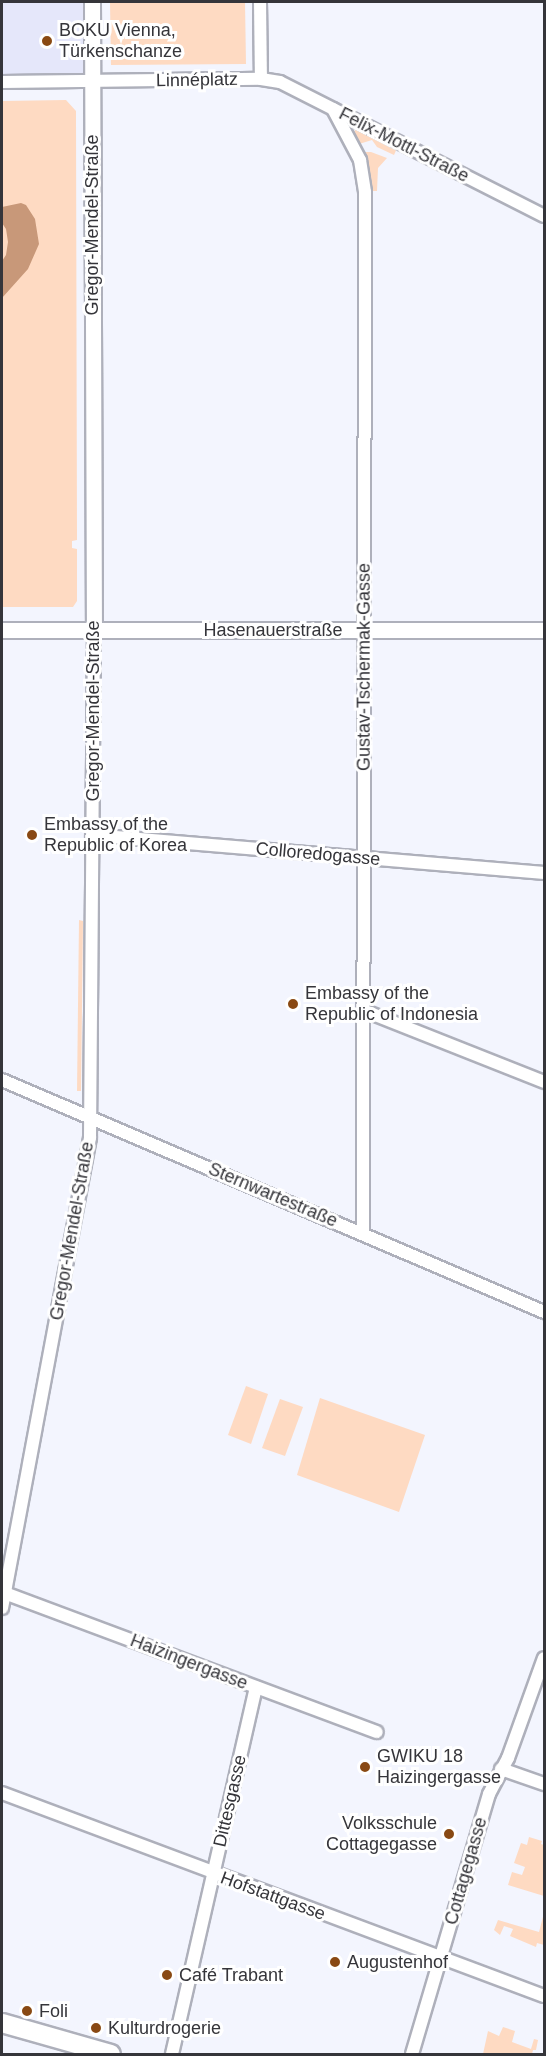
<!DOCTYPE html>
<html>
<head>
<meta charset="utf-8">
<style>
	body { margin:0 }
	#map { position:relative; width:546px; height:2056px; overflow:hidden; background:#f3f5fe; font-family:Helvetica,sans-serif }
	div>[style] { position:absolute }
	.built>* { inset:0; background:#e5e7fa }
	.green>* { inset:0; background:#fedac2 }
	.water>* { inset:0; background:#c89879 }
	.roads { filter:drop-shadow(2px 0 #aeb0bb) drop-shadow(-2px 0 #aeb0bb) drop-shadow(0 2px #aeb0bb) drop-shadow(0 -2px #aeb0bb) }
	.minor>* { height:12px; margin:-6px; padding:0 6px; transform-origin:6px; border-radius:6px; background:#fff }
	.tertiary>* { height:15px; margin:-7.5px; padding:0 7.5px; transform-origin:7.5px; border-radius:7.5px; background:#fff }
	.secondary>* { height:18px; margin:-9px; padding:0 9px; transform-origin:9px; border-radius:9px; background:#fff }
	.dots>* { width:16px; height:16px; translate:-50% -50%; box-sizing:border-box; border:3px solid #fff; border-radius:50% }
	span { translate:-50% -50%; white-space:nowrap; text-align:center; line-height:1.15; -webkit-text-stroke:6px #fff; paint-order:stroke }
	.poi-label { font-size:18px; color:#35353a }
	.left { translate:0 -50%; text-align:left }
	.right { translate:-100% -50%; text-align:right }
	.street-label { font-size:18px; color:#35353a }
	.frame { position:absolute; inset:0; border:3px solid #35353a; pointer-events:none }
</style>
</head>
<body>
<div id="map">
	<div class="built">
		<div style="clip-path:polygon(2px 2px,92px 2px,92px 81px,2px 82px)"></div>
	</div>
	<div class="green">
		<div style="clip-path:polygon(110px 2px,245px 2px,246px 64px,111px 65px)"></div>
		<div style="clip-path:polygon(66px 100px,76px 111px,77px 540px,72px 541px,72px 548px,77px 549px,77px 601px,73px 607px,2px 607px,2px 101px)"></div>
		<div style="clip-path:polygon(356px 129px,398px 146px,394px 155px,377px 147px,372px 140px,359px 144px,353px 133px)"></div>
		<div style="clip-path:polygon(362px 152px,371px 152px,387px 158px,378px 168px,377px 191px,370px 191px)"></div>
		<div style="clip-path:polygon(79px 920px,83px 921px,81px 1091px,77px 1091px)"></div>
		<div style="clip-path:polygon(246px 1386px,268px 1394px,251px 1444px,228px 1435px)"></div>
		<div style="clip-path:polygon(320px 1398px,425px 1435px,399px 1512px,297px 1475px)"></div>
		<div style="clip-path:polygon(280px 1399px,303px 1407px,285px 1456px,262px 1448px)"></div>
		<div style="clip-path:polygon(529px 1837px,542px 1841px,541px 1844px,544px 1845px,544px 1896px,508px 1885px,512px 1872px,522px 1875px,525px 1867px,514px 1863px,521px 1843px,527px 1845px)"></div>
		<div style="clip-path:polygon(544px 1913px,544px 1945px,537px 1943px,536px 1947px,510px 1936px,513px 1929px,504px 1926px,500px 1935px,494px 1930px,498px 1920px,539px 1932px)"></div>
		<div style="clip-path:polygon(503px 2027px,515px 2031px,512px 2042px,531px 2049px,534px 2039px,538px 2040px,536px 2050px,533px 2050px,532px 2054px,483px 2054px,488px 2031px,499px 2036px)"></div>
	</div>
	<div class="water">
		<div style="clip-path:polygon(21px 203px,26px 205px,35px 219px,39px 244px,28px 269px,2px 298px,2px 261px,6px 255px,8px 242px,6px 229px,2px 223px,2px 207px)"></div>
	</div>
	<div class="roads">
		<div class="minor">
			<div style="left:260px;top:2px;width:77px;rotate:89.3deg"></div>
			<div style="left:2px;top:82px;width:259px;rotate:-0.7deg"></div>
			<div style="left:261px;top:79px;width:19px;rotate:9deg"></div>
			<div style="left:280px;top:82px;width:296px;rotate:26.9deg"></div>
			<div style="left:333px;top:109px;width:58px;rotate:62.1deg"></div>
			<div style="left:360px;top:160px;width:32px;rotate:81deg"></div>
			<div style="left:365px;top:192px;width:1041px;rotate:90.11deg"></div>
			<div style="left:92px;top:835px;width:454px;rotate:4.8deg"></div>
			<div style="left:365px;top:1011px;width:193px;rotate:21.6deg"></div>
			<div style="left:2px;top:1080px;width:590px;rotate:23.17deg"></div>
			<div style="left:2px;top:1592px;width:400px;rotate:20.5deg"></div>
			<div style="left:2px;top:1608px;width:478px;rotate:-79.4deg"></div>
			<div style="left:90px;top:1138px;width:508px;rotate:-89.55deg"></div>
			<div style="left:501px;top:1769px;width:46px;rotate:19.2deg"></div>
			<div style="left:2px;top:1793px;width:579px;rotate:20.53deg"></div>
			<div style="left:172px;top:2054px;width:376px;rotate:-77.1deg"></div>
			<div style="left:412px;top:2054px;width:271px;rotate:-73.5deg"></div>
			<div style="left:489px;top:1794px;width:41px;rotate:-62.2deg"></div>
			<div style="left:508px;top:1758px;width:106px;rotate:-70.2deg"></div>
		</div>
		<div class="tertiary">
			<div style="left:92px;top:2px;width:628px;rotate:89.82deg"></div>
			<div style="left:2px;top:630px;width:542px"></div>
		</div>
		<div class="secondary">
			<div style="left:2px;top:2023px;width:113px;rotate:15.9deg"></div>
		</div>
	</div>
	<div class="dots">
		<div style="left:47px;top:41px;background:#894913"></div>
		<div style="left:32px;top:835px;background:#894913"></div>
		<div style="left:293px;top:1004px;background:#894913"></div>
		<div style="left:365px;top:1767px;background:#894913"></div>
		<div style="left:449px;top:1834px;background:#894913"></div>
		<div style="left:335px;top:1962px;background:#894913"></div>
		<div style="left:167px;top:1975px;background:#894913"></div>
		<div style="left:27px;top:2011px;background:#894913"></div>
		<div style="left:96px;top:2028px;background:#894913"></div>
	</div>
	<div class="poi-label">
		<span class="left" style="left:59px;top:41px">BOKU Vienna,<br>Türkenschanze</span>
		<span class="left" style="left:44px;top:835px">Embassy of the<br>Republic of Korea</span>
		<span class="left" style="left:305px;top:1004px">Embassy of the<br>Republic of Indonesia</span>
		<span class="left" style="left:377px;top:1767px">GWIKU 18<br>Haizingergasse</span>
		<span class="right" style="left:437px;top:1834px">Volksschule<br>Cottagegasse</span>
		<span class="left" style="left:347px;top:1962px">Augustenhof</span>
		<span class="left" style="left:179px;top:1975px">Café Trabant</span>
		<span class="left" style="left:39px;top:2011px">Foli</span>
		<span class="left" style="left:108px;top:2028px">Kulturdrogerie</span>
	</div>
	<div class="street-label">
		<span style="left:197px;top:80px;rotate:-1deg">Linnéplatz</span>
		<span style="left:404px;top:145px;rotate:27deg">Felix-Mottl-Straße</span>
		<span style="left:92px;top:225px;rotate:-90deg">Gregor-Mendel-Straße</span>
		<span style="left:273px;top:630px">Hasenauerstraße</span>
		<span style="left:364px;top:667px;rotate:-90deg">Gustav-Tschermak-Gasse</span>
		<span style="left:93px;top:711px;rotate:-90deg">Gregor-Mendel-Straße</span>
		<span style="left:318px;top:854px;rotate:5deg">Colloredogasse</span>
		<span style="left:273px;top:1195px;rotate:23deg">Sternwartestraße</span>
		<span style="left:72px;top:1231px;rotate:-80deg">Gregor-Mendel-Straße</span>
		<span style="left:189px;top:1662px;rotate:21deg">Haizingergasse</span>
		<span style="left:230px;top:1801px;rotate:-77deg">Dittesgasse</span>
		<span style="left:466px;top:1871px;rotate:-74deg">Cottagegasse</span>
		<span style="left:273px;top:1896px;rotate:20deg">Hofstattgasse</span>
	</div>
	<div class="frame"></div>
</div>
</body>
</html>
